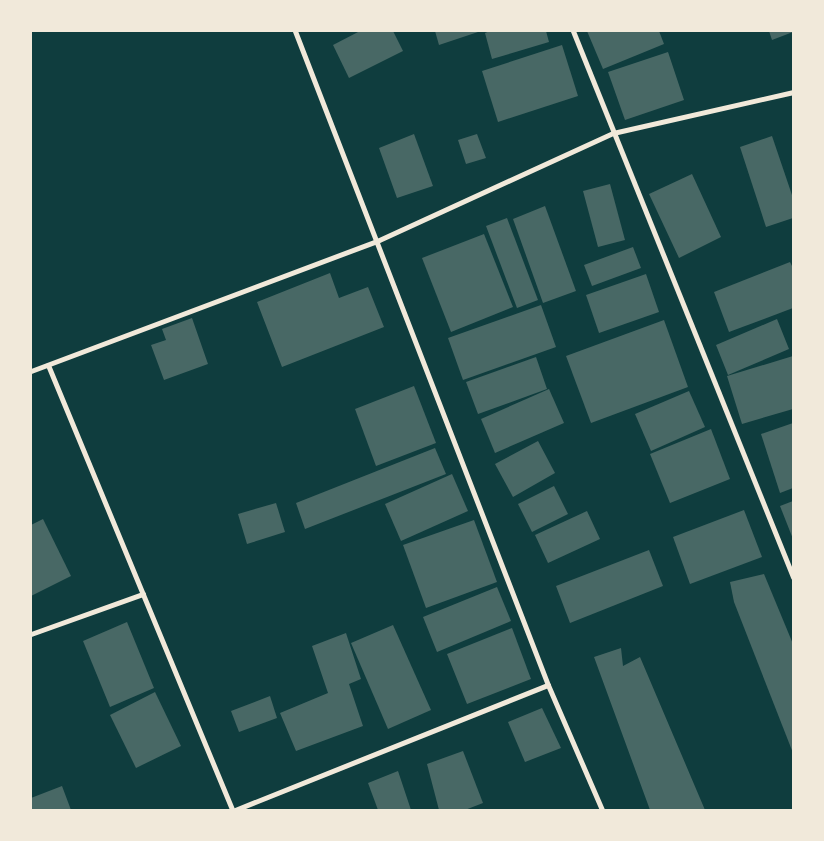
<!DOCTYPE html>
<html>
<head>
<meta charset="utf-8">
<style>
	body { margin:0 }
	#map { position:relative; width:824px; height:841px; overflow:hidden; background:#0f3d3e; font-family:Lato,sans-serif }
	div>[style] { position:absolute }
	.building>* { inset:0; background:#486865 }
	.minor>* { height:5px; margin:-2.5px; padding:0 2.5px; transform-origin:2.5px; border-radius:2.5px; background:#f1e9da }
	span { translate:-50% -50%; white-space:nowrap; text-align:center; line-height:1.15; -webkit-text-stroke:4px #f1e9da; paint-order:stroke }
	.frame { position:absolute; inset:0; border:32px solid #f1e9da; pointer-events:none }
</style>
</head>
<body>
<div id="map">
	<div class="building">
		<div style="clip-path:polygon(360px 31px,393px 31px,403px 51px,349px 78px,333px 45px)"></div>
		<div style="clip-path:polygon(435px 31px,478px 31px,478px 32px,439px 45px)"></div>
		<div style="clip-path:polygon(490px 31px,546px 31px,549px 42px,492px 59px,485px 33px)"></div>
		<div style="clip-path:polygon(587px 31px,659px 31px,664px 44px,603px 69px)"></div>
		<div style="clip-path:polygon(769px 31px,793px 31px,793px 32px,772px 40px)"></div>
		<div style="clip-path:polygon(562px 45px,578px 96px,498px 122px,482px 71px)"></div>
		<div style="clip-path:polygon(668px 52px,684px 100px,625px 120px,608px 72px)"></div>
		<div style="clip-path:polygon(414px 134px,433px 186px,397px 198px,379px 148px)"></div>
		<div style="clip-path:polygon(477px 134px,486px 158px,466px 164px,458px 140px)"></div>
		<div style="clip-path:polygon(772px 136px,793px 198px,793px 218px,766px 227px,740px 147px)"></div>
		<div style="clip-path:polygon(692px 174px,721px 237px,679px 258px,649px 194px)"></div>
		<div style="clip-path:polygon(610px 184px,625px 240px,598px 247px,583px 191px)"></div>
		<div style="clip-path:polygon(545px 206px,576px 291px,543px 303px,513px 219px)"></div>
		<div style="clip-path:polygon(507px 218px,538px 300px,517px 308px,486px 226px)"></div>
		<div style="clip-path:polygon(484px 234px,513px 307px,451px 332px,422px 258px)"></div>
		<div style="clip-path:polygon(633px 247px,641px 268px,592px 286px,584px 265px)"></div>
		<div style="clip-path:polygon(790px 262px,793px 268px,793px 308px,729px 332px,714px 292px)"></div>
		<div style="clip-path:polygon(330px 273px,339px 298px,368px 287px,384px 327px,282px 367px,257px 302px)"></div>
		<div style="clip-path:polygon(646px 274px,659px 312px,599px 333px,586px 295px)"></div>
		<div style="clip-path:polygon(541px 305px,556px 347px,463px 380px,448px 338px)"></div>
		<div style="clip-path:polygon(192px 318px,208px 364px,164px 380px,151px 345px,166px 340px,162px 329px)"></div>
		<div style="clip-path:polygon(777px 319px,789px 349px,728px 375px,716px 345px)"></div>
		<div style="clip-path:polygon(664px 320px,688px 387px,591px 423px,566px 356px)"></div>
		<div style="clip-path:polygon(793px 356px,793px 409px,742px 424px,727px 376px)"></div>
		<div style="clip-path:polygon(536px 357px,547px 389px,478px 414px,466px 382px)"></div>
		<div style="clip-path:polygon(414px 386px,436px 443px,376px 466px,355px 409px)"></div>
		<div style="clip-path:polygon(549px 389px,564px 423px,495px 453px,481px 419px)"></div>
		<div style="clip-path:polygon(689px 391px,705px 427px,651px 451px,635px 414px)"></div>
		<div style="clip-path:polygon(793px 423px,793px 488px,780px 493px,761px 434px)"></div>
		<div style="clip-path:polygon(711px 429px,730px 479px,670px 503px,650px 454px)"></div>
		<div style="clip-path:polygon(538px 441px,555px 473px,513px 497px,495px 464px)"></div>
		<div style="clip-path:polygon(435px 448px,446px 474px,305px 529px,296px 503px)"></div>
		<div style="clip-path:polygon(452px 474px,468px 511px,401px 541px,385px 504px)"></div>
		<div style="clip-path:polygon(554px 486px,568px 514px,532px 532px,518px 504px)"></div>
		<div style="clip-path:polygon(793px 501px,793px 539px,780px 506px)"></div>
		<div style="clip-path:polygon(276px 503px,285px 532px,247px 544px,238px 514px)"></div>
		<div style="clip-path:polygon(744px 510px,762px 557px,690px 584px,673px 537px)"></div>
		<div style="clip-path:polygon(587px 511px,600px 539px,548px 563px,535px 535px)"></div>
		<div style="clip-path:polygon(43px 519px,71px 576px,31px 596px,31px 525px)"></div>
		<div style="clip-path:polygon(474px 520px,497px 582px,426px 608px,403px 545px)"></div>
		<div style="clip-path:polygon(649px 550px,663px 586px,570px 623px,556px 586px)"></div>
		<div style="clip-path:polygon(764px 574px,793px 644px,793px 753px,734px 602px,730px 582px)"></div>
		<div style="clip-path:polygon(497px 587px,511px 621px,437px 652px,423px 617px)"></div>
		<div style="clip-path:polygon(127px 622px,154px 688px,110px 707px,83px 641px)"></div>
		<div style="clip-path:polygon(393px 625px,431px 710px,388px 729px,351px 643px)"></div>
		<div style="clip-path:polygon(512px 628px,531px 679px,467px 704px,447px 654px)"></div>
		<div style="clip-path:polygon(346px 633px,361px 679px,349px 684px,363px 726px,296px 751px,280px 713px,328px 693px,312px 646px)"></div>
		<div style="clip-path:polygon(621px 648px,623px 666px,640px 657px,705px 810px,650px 810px,594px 657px)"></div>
		<div style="clip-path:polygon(155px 692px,181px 746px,136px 768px,110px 715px)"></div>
		<div style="clip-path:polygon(270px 696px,277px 718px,239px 732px,231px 711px)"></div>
		<div style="clip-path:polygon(542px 708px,561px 748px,525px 762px,508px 722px)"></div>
		<div style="clip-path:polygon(463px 751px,483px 803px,465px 810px,439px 810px,427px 764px)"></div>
		<div style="clip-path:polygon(398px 771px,411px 810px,378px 810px,368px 783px)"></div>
		<div style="clip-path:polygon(62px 786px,71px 810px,31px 810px,31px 798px)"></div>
	</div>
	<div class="minor">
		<div style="left:295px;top:31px;width:701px;rotate:68.85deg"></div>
		<div style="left:548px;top:685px;width:136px;rotate:66.6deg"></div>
		<div style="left:573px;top:31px;width:589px;rotate:68.05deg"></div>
		<div style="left:48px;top:365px;width:482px;rotate:67.5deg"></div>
		<div style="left:31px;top:371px;width:370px;rotate:-20.6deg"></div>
		<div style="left:377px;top:241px;width:260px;rotate:-24.6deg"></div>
		<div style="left:613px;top:133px;width:185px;rotate:-12.8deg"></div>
		<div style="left:31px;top:634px;width:119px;rotate:-19.7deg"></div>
		<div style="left:235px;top:810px;width:337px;rotate:-21.8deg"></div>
	</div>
	<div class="frame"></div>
</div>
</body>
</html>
